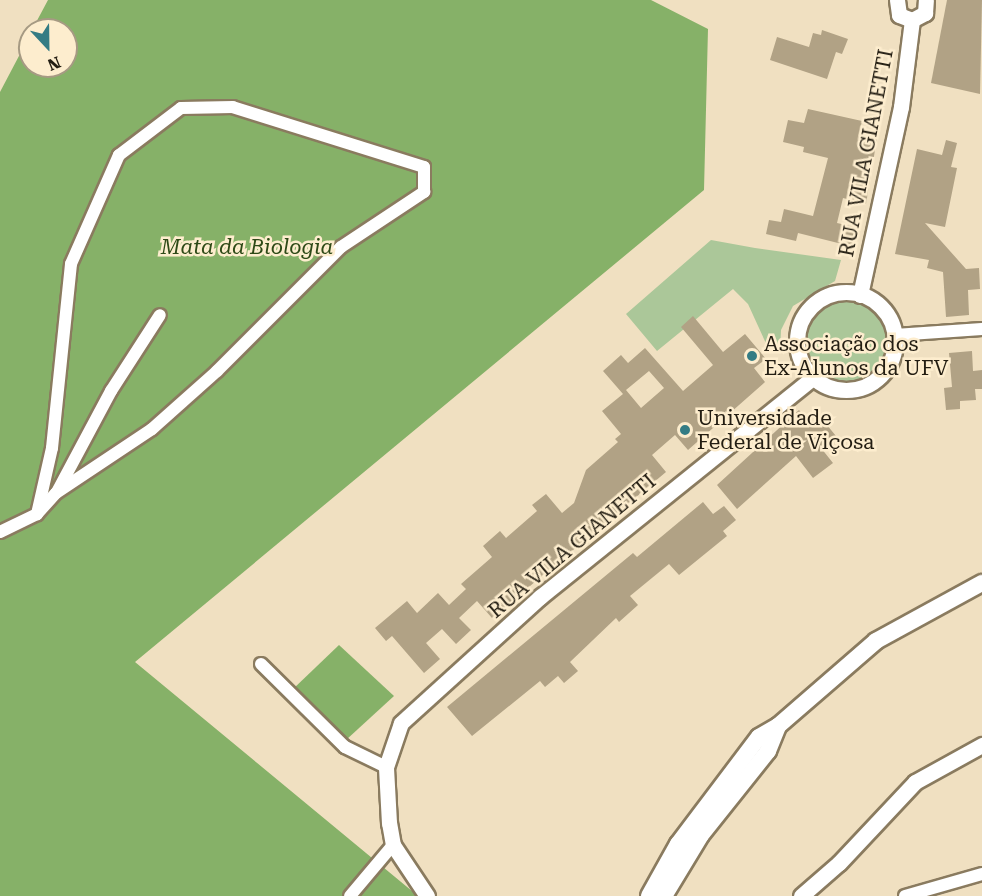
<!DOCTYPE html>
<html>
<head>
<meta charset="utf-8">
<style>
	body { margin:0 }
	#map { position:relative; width:982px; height:896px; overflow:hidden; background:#f0e0c1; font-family:"Roboto Serif",serif }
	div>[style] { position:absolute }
	.green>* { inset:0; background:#abc799 }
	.round { border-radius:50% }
	.forest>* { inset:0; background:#86b168 }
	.building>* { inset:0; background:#b1a285 }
	.roads { filter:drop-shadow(2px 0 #8a7b5f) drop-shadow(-2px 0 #8a7b5f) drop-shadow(0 2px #8a7b5f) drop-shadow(0 -2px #8a7b5f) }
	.minor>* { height:12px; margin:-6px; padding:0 6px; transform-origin:6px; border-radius:6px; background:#fff }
	.tertiary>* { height:15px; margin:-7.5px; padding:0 7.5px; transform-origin:7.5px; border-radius:7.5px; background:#fff }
	.tertiary>.ring { margin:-7.5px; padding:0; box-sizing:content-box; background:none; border:15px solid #fff; border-radius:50% }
	.secondary>* { height:16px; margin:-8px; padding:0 8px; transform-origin:8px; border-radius:8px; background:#fff }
	.dots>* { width:16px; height:16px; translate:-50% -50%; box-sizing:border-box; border:3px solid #fdedce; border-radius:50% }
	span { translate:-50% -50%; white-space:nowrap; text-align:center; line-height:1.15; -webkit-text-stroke:5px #fdedce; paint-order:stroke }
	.street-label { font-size:21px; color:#231d12 }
	.park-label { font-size:21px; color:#2e4a17; font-style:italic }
	.poi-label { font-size:21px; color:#231d12 }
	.left { translate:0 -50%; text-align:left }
	.north { position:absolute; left:18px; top:18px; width:60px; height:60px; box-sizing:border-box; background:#fdedce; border:2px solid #a69a83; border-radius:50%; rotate:158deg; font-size:16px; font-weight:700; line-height:24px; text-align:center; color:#231d12 }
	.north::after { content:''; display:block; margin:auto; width:21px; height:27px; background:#347c84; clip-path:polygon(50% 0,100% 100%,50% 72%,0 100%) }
</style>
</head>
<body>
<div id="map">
	<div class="green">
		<div style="clip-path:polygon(711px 240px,755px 248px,841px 260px,835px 281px,793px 306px,781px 330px,780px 352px,769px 350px,748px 304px,733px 289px,657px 351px,626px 314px)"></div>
		<div class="round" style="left:803px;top:299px;width:84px;height:84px"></div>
	</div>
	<div class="forest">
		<div style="clip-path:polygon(48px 0,651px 0,708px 29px,704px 190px,135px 662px,418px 896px,0 896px,0 92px,30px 35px,30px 66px,66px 66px,66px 30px,32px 30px)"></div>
		<div style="clip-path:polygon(339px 645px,394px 696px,346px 740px,292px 690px)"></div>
	</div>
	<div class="building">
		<div style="clip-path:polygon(947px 0,982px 0,980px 94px,931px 83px)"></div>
		<div style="clip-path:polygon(822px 30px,848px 39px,842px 54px,836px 52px,827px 79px,770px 60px,777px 37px,809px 47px,813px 33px,821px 35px)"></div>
		<div style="clip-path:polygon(808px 109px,862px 121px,859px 134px,877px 138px,866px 204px,843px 198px,837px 223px,859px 228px,854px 247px,798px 233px,796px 241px,766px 234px,769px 220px,781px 222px,784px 209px,813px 216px,828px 158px,803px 152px,804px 147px,783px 142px,788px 120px,804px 123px)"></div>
		<div style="clip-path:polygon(946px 140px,957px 143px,951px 167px,957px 168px,945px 227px,925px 223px,966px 269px,979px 268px,980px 289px,968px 290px,969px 315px,946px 317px,943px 272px,927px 268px,929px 260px,895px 254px,917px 149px,942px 155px)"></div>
		<div style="clip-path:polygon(evenodd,693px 316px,723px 352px,745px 334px,766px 359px,754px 368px,765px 382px,688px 450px,675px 435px,652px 455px,666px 472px,492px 618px,477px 601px,459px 618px,471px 630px,456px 644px,442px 629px,426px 643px,440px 659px,424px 673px,392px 636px,386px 641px,375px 628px,407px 601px,417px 613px,438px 593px,449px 605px,466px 589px,461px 584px,492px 557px,483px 546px,500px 531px,506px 538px,537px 511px,532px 505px,546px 494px,562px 513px,574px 503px,586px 470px,618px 442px,615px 439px,621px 434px,602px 411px,623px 394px,603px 371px,621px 355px,628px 363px,645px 348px,683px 391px,713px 365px,681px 327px,693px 316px,649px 371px,664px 388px,641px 408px,626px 390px,649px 371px)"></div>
		<div style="clip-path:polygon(972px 351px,973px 371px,982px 370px,982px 389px,975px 389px,976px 400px,960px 401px,960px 409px,946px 410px,944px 388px,952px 387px,949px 353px)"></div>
		<div style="clip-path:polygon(799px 410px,812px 426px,822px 419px,836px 436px,821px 448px,833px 463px,813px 478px,796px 456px,737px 509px,717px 485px)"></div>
		<div style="clip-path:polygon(703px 502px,713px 514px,724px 506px,736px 520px,723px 531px,727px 536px,679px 575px,669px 564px,630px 596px,638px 605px,619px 622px,616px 618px,570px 662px,578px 671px,564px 683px,558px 676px,545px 687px,540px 681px,472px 736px,447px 707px,633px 553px,637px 557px)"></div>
	</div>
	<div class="roads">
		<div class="minor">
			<div style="left:895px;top:335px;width:87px;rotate:-3.9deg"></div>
			<div style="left:57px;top:492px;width:115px;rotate:-61.9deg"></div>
			<div style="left:111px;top:391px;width:90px;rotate:-57.2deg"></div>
			<div style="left:0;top:532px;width:41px;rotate:-25.9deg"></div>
			<div style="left:37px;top:514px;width:28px;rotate:-48deg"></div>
			<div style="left:56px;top:493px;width:115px;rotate:-33.7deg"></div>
			<div style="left:152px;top:429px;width:87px;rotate:-41.7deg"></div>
			<div style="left:217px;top:371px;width:175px;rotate:-45deg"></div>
			<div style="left:341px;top:247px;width:100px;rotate:-33.5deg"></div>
			<div style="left:424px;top:192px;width:25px;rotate:-90deg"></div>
			<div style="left:424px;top:167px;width:200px;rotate:-162.6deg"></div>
			<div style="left:233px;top:107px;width:52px;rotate:178.9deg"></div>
			<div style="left:181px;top:108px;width:78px;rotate:142.8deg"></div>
			<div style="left:119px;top:155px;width:119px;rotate:113.8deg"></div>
			<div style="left:71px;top:264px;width:185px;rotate:95.9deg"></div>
			<div style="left:52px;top:448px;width:68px;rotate:102.8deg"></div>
			<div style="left:261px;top:664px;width:118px;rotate:44.7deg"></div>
			<div style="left:345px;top:747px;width:46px;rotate:26deg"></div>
			<div style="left:350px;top:896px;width:67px;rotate:-49.9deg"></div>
			<div style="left:905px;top:896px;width:80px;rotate:-15.9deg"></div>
		</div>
		<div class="tertiary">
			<div style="left:897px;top:0;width:15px;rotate:82deg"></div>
			<div style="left:899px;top:15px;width:14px;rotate:21deg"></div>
			<div style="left:912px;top:20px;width:15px;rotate:-28deg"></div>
			<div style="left:925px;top:13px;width:13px;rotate:-86deg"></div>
			<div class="ring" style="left:797px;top:292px;width:83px;height:83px"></div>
			<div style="left:860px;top:295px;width:192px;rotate:-77.7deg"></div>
			<div style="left:901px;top:107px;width:88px;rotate:-82.8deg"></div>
			<div style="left:427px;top:896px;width:61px;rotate:-123.7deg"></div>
			<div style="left:393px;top:845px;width:22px;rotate:-100deg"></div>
			<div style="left:389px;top:823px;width:56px;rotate:-93.1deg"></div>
			<div style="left:386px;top:767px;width:46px;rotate:-71.2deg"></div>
			<div style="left:401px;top:723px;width:188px;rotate:-42.2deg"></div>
			<div style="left:540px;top:597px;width:349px;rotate:-38.8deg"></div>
			<div style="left:801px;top:896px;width:50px;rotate:-41deg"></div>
			<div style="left:839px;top:863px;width:111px;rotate:-46.8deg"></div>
			<div style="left:915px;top:782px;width:77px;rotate:-28.9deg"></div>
		</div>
		<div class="secondary">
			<div style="left:649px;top:896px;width:60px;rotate:-60.9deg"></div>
			<div style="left:678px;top:844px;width:134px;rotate:-52.9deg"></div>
			<div style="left:759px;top:737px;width:22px;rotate:-30deg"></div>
			<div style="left:778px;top:726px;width:130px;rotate:-40.9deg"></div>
			<div style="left:876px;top:641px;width:121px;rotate:-28.7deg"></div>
			<div style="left:664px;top:896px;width:71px;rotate:-58.8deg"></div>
			<div style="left:701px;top:835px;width:107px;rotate:-51.4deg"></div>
			<div style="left:768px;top:751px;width:27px;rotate:-68deg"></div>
		</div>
	</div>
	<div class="dots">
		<div style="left:752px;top:356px;background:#347c84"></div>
		<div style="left:685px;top:430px;background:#347c84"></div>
	</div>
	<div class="street-label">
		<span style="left:866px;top:153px;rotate:-79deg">RUA VILA GIANETTI</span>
		<span style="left:572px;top:546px;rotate:-40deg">RUA VILA GIANETTI</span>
	</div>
	<div class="park-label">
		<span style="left:247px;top:247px">Mata da Biologia</span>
	</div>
	<div class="poi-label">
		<span class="left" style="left:764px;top:356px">Associação dos<br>Ex-Alunos da UFV</span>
		<span class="left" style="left:697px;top:430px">Universidade<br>Federal de Viçosa</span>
	</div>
	<div class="north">N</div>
</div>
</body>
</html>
